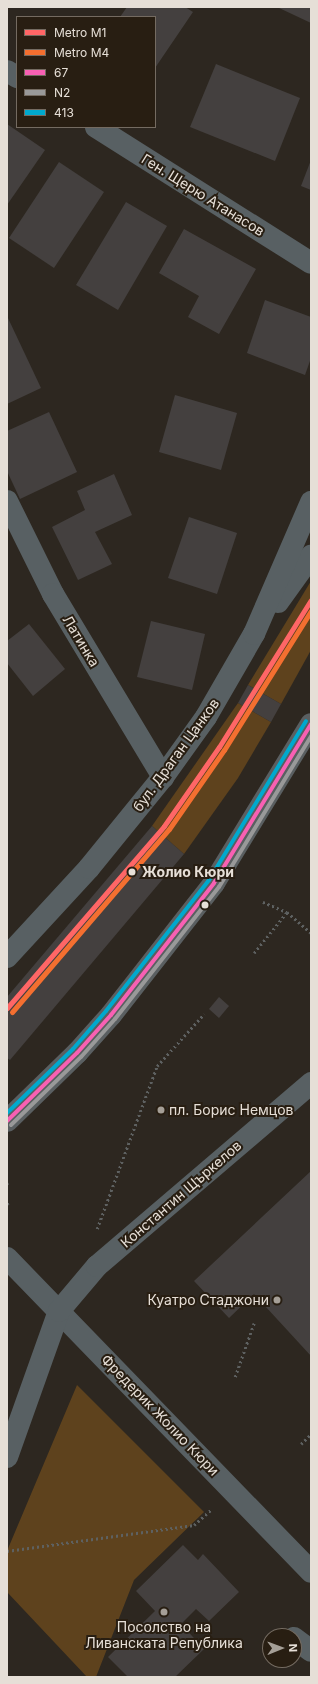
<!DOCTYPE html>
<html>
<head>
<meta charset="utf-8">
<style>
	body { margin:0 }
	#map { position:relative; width:318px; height:1684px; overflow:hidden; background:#2d2720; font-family:Inter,sans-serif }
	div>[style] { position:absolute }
	.green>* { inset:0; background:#5e421d }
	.building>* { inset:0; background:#44403f }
	.path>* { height:2.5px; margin-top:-1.25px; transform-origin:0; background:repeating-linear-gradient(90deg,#5e6161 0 2px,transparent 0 5px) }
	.minor>* { height:22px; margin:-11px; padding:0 11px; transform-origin:11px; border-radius:11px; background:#586063 }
	.major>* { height:22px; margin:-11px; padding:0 11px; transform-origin:11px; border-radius:11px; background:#5a5f61 }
	.bus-1>* { height:4px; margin:-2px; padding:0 2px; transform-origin:2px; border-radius:2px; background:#f860b3 }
	.bus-2>* { height:4px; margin:-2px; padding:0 2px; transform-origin:2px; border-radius:2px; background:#999 }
	.bus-3>* { height:4px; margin:-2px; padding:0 2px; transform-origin:2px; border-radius:2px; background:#00a9ce }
	.metro-1>* { height:5px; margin:-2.5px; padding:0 2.5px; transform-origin:2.5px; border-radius:2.5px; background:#f66 }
	.metro-2>* { height:5px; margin:-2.5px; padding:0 2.5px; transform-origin:2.5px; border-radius:2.5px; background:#f46f30 }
	.dots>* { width:11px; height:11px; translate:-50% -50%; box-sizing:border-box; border:2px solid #281e12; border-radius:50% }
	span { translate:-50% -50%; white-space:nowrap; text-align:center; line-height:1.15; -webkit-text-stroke:4px #281e12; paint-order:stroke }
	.street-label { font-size:14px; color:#e6dfd7 }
	.stop-label { font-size:14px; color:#e6dfd7; font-weight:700 }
	.left { translate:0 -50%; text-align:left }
	.poi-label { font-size:14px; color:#e6dfd7 }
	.right { translate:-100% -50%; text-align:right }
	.frame { position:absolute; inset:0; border:8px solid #e6dfd7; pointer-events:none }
	.legend { position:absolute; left:16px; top:16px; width:140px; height:112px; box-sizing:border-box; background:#281e12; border:1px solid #746b61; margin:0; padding:5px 7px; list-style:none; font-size:12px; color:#e6dfd7 }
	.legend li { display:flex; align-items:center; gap:8px; height:20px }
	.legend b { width:20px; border:1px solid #746b61 }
	.north { position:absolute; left:262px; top:1628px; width:40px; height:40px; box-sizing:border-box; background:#281e12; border:1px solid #746b61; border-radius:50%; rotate:89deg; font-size:11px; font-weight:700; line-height:16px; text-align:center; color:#e6dfd7 }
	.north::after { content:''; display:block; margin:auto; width:14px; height:18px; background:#a59f97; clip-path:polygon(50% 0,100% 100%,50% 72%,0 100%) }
</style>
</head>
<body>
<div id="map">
	<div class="green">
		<div style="clip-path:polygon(311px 581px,311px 650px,281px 704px,248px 685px)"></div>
		<div style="clip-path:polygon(238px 703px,271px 722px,238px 778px,184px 854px,152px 826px)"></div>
		<div style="clip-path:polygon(77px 1385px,204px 1512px,134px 1580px,96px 1677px,87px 1677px,7px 1592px,7px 1551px)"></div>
	</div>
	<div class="building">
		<div style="clip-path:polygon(127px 7px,185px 7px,193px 12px,155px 68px,155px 17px,120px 17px)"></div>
		<div style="clip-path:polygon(277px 7px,311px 7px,311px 23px)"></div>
		<div style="clip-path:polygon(216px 64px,300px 98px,275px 161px,190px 127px)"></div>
		<div style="clip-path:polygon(7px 124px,45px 150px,7px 205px)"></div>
		<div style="clip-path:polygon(311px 160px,311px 190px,301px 186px)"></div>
		<div style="clip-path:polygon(59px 162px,104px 192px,54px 268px,9px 238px)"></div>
		<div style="clip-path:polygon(126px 202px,167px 226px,118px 310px,76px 285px)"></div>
		<div style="clip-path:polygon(184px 229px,256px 269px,219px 334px,188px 317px,199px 296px,159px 273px)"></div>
		<div style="clip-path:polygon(265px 300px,311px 317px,311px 358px,305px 375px,247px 353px)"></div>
		<div style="clip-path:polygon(7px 316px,41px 388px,7px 404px)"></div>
		<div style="clip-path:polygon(175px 395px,237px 413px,221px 470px,159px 452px)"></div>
		<div style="clip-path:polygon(49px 412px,77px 472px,20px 499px,7px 471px,7px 431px)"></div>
		<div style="clip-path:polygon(114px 474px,132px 515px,95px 532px,112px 564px,78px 580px,52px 527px,85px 510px,77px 491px)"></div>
		<div style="clip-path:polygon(189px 517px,237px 533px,217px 594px,168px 578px)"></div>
		<div style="clip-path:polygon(151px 621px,205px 634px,192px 690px,137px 677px)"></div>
		<div style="clip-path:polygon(29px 624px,65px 669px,33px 696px,7px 663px,7px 641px)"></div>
		<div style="clip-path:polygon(248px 685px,281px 704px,271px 722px,238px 703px)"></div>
		<div style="clip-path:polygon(152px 826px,184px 854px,10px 1060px,7px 1058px,7px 997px)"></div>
		<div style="clip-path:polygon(219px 997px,229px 1006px,219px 1018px,209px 1009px)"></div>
		<div style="clip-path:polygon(311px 1171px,311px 1356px,254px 1294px,229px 1318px,194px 1281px)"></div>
		<div style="clip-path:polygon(183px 1545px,198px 1560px,203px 1554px,239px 1592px,209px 1621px,196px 1609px,181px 1624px,204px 1649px,175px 1677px,128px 1677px,108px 1657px,155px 1611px,136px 1591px)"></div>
	</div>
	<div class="path">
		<div style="left:146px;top:875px;width:9px;rotate:-54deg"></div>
		<div style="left:151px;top:868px;width:3px;rotate:-135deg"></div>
		<div style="left:263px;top:902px;width:26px;rotate:23deg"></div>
		<div style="left:287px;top:912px;width:32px;rotate:41deg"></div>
		<div style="left:254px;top:953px;width:53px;rotate:-51.2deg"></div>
		<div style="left:7px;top:1183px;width:2px;rotate:63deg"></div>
		<div style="left:7px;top:1204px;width:3px;rotate:-45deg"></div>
		<div style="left:97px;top:1229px;width:174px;rotate:-69.8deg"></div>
		<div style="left:157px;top:1066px;width:70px;rotate:-47.9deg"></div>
		<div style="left:235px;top:1377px;width:57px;rotate:-70.6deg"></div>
		<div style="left:301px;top:1444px;width:14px;rotate:-45deg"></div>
		<div style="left:7px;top:1551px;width:189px;rotate:-7.9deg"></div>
		<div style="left:194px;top:1525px;width:24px;rotate:-42deg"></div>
	</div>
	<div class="minor">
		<div style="left:7px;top:71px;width:12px;rotate:31deg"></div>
		<div style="left:96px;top:127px;width:254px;rotate:32.3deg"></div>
		<div style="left:7px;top:501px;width:104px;rotate:63.7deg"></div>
		<div style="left:53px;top:594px;width:214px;rotate:59deg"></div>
		<div style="left:278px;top:602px;width:57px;rotate:-54.3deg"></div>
		<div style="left:7px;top:957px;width:121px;rotate:-47.3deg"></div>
		<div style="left:89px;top:868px;width:117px;rotate:-50.9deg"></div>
		<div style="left:163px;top:777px;width:74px;rotate:-54.4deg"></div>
		<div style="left:206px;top:717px;width:96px;rotate:-60deg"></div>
		<div style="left:254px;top:634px;width:144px;rotate:-66.6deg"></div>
		<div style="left:7px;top:1258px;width:437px;rotate:45.9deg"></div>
		<div style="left:7px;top:1457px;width:155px;rotate:-70.4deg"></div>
		<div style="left:59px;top:1311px;width:59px;rotate:-49.8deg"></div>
		<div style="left:97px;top:1266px;width:282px;rotate:-40.5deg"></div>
		<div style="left:294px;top:1638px;width:21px;rotate:37deg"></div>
	</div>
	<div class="major">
		<div style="left:7px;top:1121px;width:98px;rotate:-44.2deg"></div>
		<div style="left:77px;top:1053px;width:51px;rotate:-48.2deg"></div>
		<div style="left:111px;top:1015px;width:167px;rotate:-52deg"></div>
		<div style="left:214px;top:883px;width:186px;rotate:-58.6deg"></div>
	</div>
	<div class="bus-1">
		<div style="left:7px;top:1121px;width:98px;rotate:-44.2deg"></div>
		<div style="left:77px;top:1053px;width:51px;rotate:-48.2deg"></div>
		<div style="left:111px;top:1015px;width:167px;rotate:-52deg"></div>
		<div style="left:214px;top:883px;width:186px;rotate:-58.6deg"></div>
	</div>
	<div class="bus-2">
		<div style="left:11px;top:1125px;width:98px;rotate:-44.2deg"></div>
		<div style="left:81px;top:1057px;width:51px;rotate:-48.2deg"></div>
		<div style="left:115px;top:1019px;width:168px;rotate:-51.8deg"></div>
		<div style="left:219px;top:887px;width:177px;rotate:-58.6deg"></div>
	</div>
	<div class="bus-3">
		<div style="left:7px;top:1113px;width:92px;rotate:-44.1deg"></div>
		<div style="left:73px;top:1049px;width:50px;rotate:-49deg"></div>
		<div style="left:106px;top:1011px;width:167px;rotate:-51.8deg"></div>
		<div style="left:209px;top:880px;width:186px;rotate:-58.6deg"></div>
	</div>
	<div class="metro-1">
		<div style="left:7px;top:1008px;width:240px;rotate:-49.2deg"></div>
		<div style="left:164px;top:826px;width:96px;rotate:-55.2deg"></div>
		<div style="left:219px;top:747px;width:173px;rotate:-58deg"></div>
	</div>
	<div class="metro-2">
		<div style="left:12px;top:1012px;width:241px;rotate:-49.4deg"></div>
		<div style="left:169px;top:829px;width:96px;rotate:-55.2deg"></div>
		<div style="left:224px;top:750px;width:164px;rotate:-58deg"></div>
	</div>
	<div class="dots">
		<div style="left:132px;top:872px;background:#e6dfd7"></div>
		<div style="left:205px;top:905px;background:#e6dfd7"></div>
		<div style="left:161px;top:1110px;background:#a59f97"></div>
		<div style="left:277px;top:1300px;background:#a59f97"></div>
		<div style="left:164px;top:1612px;background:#a59f97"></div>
	</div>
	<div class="street-label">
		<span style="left:203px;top:195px;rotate:32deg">Ген. Щерю Атанасов</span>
		<span style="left:81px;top:641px;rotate:59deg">Латинка</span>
		<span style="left:176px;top:755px;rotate:-54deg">бул. Драган Цанков</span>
		<span style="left:181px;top:1194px;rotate:-41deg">Константин Щъркелов</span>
		<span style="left:160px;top:1415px;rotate:46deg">Фредерик Жолио Кюри</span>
	</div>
	<div class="stop-label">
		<span class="left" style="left:142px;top:872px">Жолио Кюри</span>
	</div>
	<div class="poi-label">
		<span class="left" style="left:169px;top:1110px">пл. Борис Немцов</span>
		<span class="right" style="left:269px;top:1300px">Куатро Стаджони</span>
		<span style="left:164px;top:1635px">Посолство на<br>Ливанската Република</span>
	</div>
	<div class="frame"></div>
	<ul class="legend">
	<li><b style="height:5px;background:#f66"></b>Metro M1</li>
	<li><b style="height:5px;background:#f46f30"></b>Metro M4</li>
	<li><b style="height:5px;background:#f860b3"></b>67</li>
	<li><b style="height:5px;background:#999"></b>N2</li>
	<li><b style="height:5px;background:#00a9ce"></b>413</li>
	</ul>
	<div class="north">N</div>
</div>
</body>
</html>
